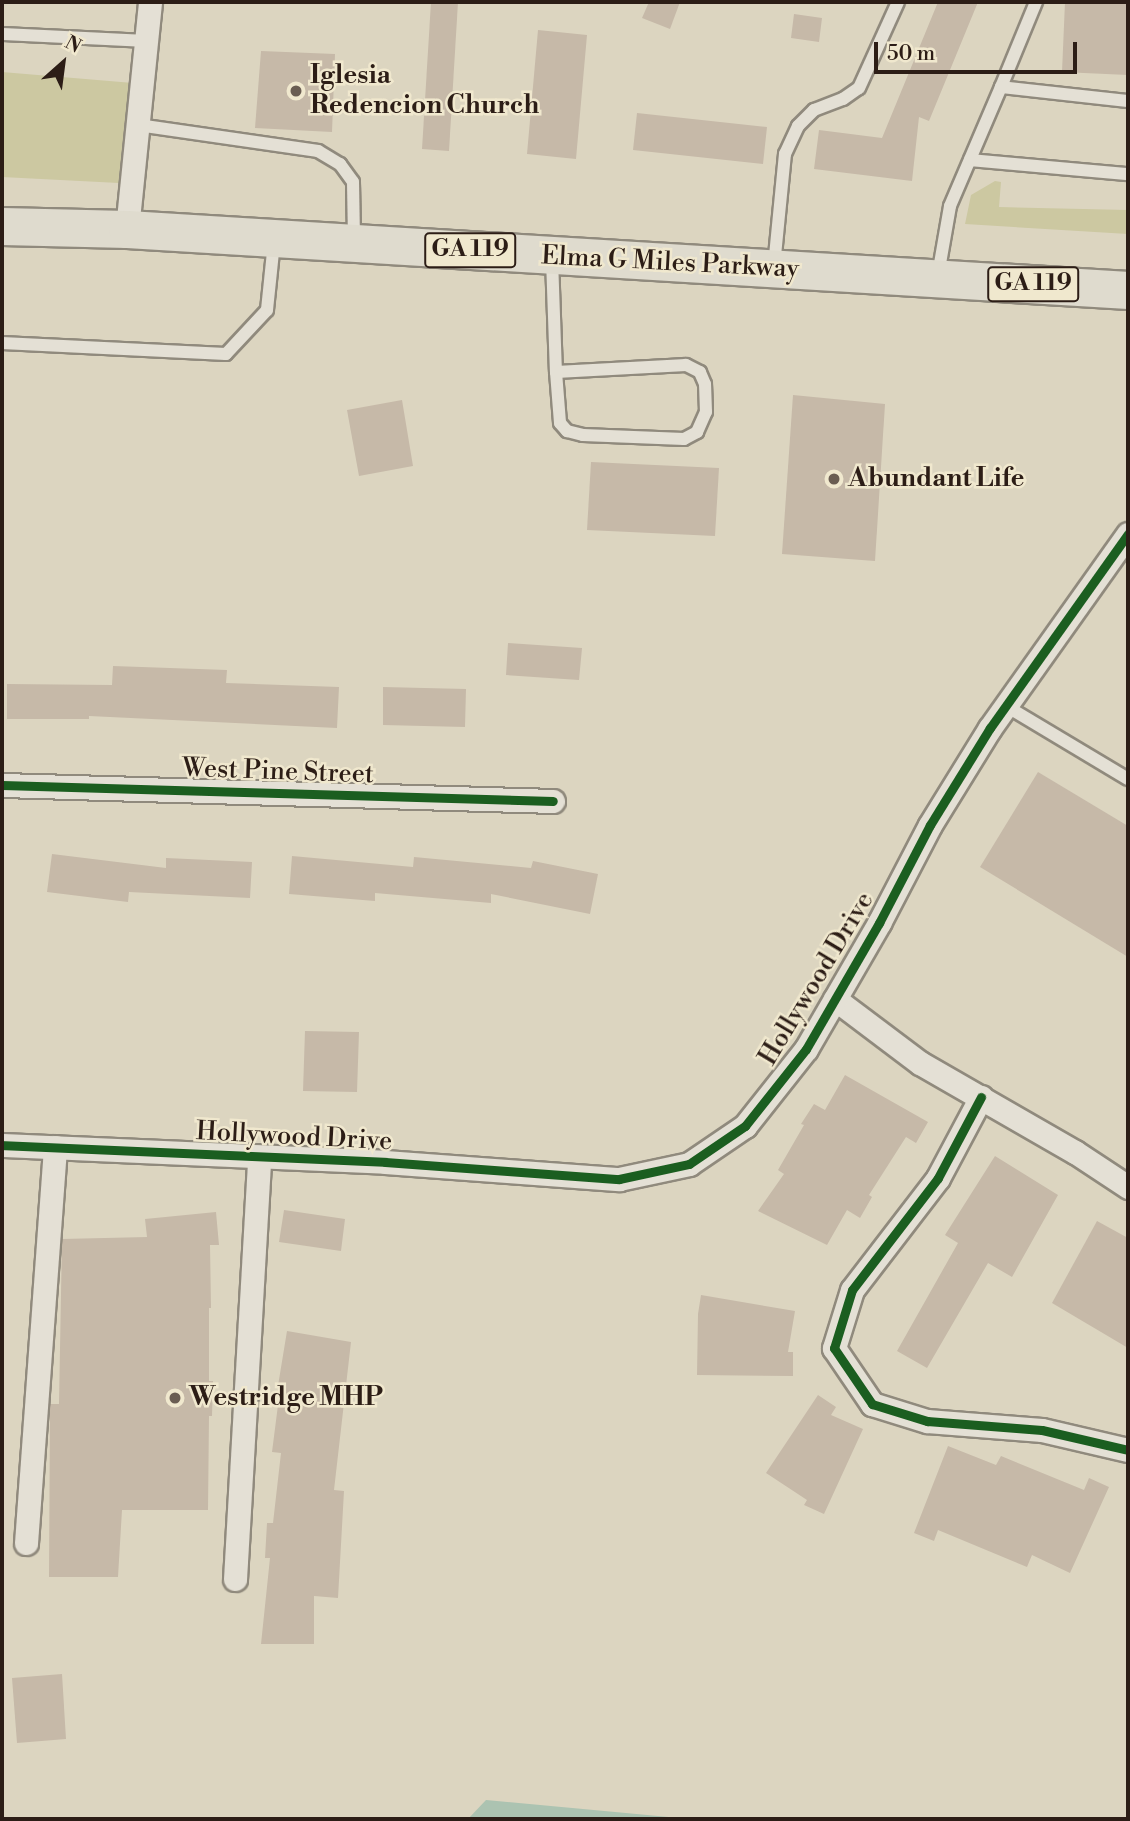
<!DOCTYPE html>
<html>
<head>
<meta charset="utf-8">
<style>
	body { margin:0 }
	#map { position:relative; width:1130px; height:1821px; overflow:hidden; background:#dcd5c0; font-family:"Libre Bodoni",serif }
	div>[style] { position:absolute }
	.green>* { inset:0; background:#ccc8a1 }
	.water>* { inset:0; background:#acc3b1 }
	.building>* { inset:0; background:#c6b9a8 }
	.roads { filter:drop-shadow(2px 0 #908a7d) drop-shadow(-2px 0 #908a7d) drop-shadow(0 2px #908a7d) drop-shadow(0 -2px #908a7d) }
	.service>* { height:12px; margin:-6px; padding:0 6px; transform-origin:6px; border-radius:6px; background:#e4e0d5 }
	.minor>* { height:23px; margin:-11.5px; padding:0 11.5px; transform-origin:11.5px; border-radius:11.5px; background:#e4e0d5 }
	.primary>* { height:37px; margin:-18.5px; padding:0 18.5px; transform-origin:18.5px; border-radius:18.5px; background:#dfdbce }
	.cycleway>* { height:9px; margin:-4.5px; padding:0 4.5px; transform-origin:4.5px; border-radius:4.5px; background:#1b5e20 }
	.dots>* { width:19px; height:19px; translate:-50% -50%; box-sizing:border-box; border:4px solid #f0e8ce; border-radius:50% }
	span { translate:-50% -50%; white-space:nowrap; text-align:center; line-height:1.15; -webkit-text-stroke:5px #f0e8ce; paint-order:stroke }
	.shield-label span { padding:2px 5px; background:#f0e8ce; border:2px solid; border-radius:5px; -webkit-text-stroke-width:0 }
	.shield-label { font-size:24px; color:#2c1d16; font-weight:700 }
	.poi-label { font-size:26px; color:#2c1d16; font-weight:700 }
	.left { translate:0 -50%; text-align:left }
	.street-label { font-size:26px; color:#2c1d16 }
	.frame { position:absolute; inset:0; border:4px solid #2c1d16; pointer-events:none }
	.north { position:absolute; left:28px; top:28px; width:70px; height:70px; -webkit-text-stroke:5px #f0e8ce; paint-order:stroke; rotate:28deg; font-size:19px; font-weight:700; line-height:28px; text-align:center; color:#2c1d16 }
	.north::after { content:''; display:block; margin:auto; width:24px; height:32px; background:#2c1d16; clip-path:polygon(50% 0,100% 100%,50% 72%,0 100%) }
	.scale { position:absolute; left:874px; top:42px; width:203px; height:32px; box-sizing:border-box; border:4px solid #2c1d16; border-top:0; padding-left:9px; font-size:21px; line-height:24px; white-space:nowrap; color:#2c1d16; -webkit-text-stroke:5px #f0e8ce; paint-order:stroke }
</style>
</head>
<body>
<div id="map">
	<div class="green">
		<div style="clip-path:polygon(2px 72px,133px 83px,119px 183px,2px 177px)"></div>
		<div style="clip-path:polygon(995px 181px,1001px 182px,999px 207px,1128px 210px,1128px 234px,965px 224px,971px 195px)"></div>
	</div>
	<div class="water">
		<div style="clip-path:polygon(486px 1800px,690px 1819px,468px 1819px)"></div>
	</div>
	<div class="building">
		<div style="clip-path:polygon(431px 2px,458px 2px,449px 151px,422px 149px)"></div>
		<div style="clip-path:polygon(649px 2px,680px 2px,670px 29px,642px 18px)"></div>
		<div style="clip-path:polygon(938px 2px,978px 2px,929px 121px,919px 117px,912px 181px,814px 169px,819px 130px,882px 138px)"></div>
		<div style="clip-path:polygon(1065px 2px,1128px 2px,1128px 75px,1062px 72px)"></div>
		<div style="clip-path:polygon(794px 14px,822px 18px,819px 42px,791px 38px)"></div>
		<div style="clip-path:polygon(538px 30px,587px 35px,576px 159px,527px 154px)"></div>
		<div style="clip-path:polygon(261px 51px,335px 54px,332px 132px,255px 128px)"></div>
		<div style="clip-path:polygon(637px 113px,767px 127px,763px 164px,633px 150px)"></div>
		<div style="clip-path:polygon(793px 395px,885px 404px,875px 561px,782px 554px)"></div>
		<div style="clip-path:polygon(402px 400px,413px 466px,359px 476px,347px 410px)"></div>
		<div style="clip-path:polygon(591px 462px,719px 468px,715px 536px,587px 530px)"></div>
		<div style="clip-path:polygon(508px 643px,582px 648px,579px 680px,506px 675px)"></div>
		<div style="clip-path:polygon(113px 666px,227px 670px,226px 683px,339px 687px,337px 728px,89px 716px,89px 719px,7px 719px,7px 684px,112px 685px)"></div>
		<div style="clip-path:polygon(383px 687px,466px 689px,465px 727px,383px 725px)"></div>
		<div style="clip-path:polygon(1038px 772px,1128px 826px,1128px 957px,980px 867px)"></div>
		<div style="clip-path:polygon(52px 854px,166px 868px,166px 858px,252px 862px,250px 898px,129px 892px,128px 902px,47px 892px)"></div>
		<div style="clip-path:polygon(292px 856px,413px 867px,414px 857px,531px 868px,533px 861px,598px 874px,590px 914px,491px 894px,491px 903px,375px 893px,375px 901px,289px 894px)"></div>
		<div style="clip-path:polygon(305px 1031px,359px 1032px,357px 1092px,303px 1091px)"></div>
		<div style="clip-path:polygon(845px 1075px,928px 1122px,916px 1143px,906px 1137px,869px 1195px,872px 1197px,860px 1218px,847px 1210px,827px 1245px,758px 1211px,784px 1174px,778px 1170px,804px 1125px,801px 1124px,814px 1104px,825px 1110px)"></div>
		<div style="clip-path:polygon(995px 1156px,1058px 1195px,1012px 1277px,988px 1263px,927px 1368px,897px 1351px,958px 1243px,945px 1235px)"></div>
		<div style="clip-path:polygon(284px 1210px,345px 1219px,341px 1251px,279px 1242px)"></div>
		<div style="clip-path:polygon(216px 1212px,219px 1245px,210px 1245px,211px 1308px,209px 1308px,209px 1381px,213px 1381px,212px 1416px,209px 1416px,208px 1510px,122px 1510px,118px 1577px,49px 1577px,50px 1408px,50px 1404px,59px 1404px,62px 1239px,147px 1237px,145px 1219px)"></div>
		<div style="clip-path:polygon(1097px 1221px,1128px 1238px,1128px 1348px,1052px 1303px)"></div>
		<div style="clip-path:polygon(701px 1295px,795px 1311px,788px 1352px,793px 1352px,793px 1376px,697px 1375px,698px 1314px)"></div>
		<div style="clip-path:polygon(287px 1331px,351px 1342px,334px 1490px,344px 1491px,338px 1598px,314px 1596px,314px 1644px,261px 1644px,270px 1558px,265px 1558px,267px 1523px,273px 1523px,281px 1453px,272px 1452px,278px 1405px,275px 1404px)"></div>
		<div style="clip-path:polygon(818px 1395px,836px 1407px,831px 1415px,863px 1429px,824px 1514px,804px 1505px,807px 1500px,766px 1473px)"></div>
		<div style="clip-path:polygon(948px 1446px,996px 1465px,1001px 1456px,1084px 1490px,1089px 1478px,1109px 1487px,1070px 1573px,1032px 1555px,1027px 1567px,938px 1530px,934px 1541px,914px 1533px)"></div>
		<div style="clip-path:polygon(62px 1674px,66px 1739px,17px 1743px,12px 1678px)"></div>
	</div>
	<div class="roads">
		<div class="service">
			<div style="left:2px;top:34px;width:144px;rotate:2.8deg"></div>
			<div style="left:1001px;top:87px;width:92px;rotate:-67.6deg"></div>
			<div style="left:138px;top:125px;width:182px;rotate:8.2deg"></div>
			<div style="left:318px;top:151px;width:26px;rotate:31deg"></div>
			<div style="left:340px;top:164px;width:22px;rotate:54deg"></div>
			<div style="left:353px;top:182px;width:57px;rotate:89deg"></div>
			<div style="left:970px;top:160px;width:159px;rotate:5.1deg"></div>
			<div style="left:552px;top:259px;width:113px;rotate:88deg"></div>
			<div style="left:556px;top:372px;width:51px;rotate:85.5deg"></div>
			<div style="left:560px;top:423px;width:11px;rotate:49deg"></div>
			<div style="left:567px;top:431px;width:16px;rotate:14deg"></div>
			<div style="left:583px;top:435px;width:101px;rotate:2.3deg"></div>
			<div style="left:684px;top:439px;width:15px;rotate:-28deg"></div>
			<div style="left:697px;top:432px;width:22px;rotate:-66deg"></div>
			<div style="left:706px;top:412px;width:28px;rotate:-92deg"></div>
			<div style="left:705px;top:384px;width:13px;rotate:-113deg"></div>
			<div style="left:700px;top:372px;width:16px;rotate:-153deg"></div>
			<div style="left:686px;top:365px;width:130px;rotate:176.9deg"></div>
			<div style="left:774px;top:266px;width:113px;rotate:-84.4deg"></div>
			<div style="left:785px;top:154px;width:31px;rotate:-65deg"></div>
			<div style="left:798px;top:126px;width:23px;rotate:-45deg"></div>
			<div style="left:814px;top:110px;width:31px;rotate:-21deg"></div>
			<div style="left:843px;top:99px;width:19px;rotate:-35deg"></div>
			<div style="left:859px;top:88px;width:94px;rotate:-65.6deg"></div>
			<div style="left:938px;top:275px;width:70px;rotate:-80.1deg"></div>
			<div style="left:950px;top:206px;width:129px;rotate:-66.8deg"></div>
			<div style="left:1001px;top:87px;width:128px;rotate:6.3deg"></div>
			<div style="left:2px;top:343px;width:224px;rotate:2.8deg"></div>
			<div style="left:226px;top:354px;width:60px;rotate:-47deg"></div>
			<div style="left:267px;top:310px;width:68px;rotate:-84.1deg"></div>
			<div style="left:1006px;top:706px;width:142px;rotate:30.9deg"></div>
		</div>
		<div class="minor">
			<div style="left:127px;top:229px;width:228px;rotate:-84.2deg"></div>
			<div style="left:2px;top:785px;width:551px;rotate:1.66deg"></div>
			<div style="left:835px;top:999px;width:106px;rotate:37deg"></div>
			<div style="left:920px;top:1063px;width:179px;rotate:29.9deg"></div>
			<div style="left:1075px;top:1152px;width:64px;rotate:33.4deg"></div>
			<div style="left:981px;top:1097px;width:92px;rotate:118deg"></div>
			<div style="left:938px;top:1178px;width:141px;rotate:127.5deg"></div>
			<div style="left:852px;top:1290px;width:61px;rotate:107.2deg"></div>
			<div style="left:834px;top:1348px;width:68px;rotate:55.8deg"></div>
			<div style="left:872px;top:1404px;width:58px;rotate:17.2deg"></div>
			<div style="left:927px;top:1421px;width:115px;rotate:4.5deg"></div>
			<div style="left:1042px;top:1430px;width:88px;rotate:13.1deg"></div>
			<div style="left:2px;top:1145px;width:383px;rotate:2.5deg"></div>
			<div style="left:385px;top:1162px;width:235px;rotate:4.2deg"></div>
			<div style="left:619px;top:1179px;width:72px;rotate:-12.1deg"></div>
			<div style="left:689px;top:1164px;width:68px;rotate:-34.2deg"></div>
			<div style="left:745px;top:1126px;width:98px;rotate:-51.6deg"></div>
			<div style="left:806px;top:1049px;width:146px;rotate:-59.9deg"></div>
			<div style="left:879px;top:923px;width:110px;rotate:-62.5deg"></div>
			<div style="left:930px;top:825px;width:114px;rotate:-58.3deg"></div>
			<div style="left:990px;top:728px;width:238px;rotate:-54.6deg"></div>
			<div style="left:26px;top:1543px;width:397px;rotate:-85.8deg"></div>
			<div style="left:235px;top:1579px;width:423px;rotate:-86.7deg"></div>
		</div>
		<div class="primary">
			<div style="left:2px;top:226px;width:125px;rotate:1.4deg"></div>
			<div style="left:127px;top:229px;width:1003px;rotate:3.49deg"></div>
		</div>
	</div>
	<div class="cycleway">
		<div style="left:2px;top:785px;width:551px;rotate:1.66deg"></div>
		<div style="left:981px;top:1097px;width:92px;rotate:118deg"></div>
		<div style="left:938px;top:1178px;width:141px;rotate:127.5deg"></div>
		<div style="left:852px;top:1290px;width:61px;rotate:107.2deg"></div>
		<div style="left:834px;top:1348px;width:68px;rotate:55.8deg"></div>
		<div style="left:872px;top:1404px;width:58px;rotate:17.2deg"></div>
		<div style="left:927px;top:1421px;width:115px;rotate:4.5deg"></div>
		<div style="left:1042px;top:1430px;width:88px;rotate:13.1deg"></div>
		<div style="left:2px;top:1145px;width:383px;rotate:2.5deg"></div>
		<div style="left:385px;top:1162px;width:235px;rotate:4.2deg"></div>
		<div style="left:619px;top:1179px;width:72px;rotate:-12.1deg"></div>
		<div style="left:689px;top:1164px;width:68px;rotate:-34.2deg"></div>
		<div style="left:745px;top:1126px;width:98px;rotate:-51.6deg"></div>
		<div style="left:806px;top:1049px;width:146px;rotate:-59.9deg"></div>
		<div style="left:879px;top:923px;width:110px;rotate:-62.5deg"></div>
		<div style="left:930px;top:825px;width:114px;rotate:-58.3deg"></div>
		<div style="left:990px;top:728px;width:238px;rotate:-54.6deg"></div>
	</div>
	<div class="dots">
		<div style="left:296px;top:91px;background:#6a5d52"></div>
		<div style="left:834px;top:479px;background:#6a5d52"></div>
		<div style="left:175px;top:1398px;background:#6a5d52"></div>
	</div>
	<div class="shield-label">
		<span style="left:470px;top:250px">GA 119</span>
		<span style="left:1033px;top:284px">GA 119</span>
	</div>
	<div class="poi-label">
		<span class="left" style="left:310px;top:91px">Iglesia<br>Redencion Church</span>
		<span class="left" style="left:848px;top:479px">Abundant Life</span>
		<span class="left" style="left:189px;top:1398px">Westridge MHP</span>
	</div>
	<div class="street-label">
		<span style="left:670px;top:263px;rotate:3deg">Elma G Miles Parkway</span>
		<span style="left:278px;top:772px;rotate:2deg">West Pine Street</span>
		<span style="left:817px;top:979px;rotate:-59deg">Hollywood Drive</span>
		<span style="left:294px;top:1137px;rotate:3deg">Hollywood Drive</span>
	</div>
	<div class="frame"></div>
	<div class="north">N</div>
	<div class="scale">50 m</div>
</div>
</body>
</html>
